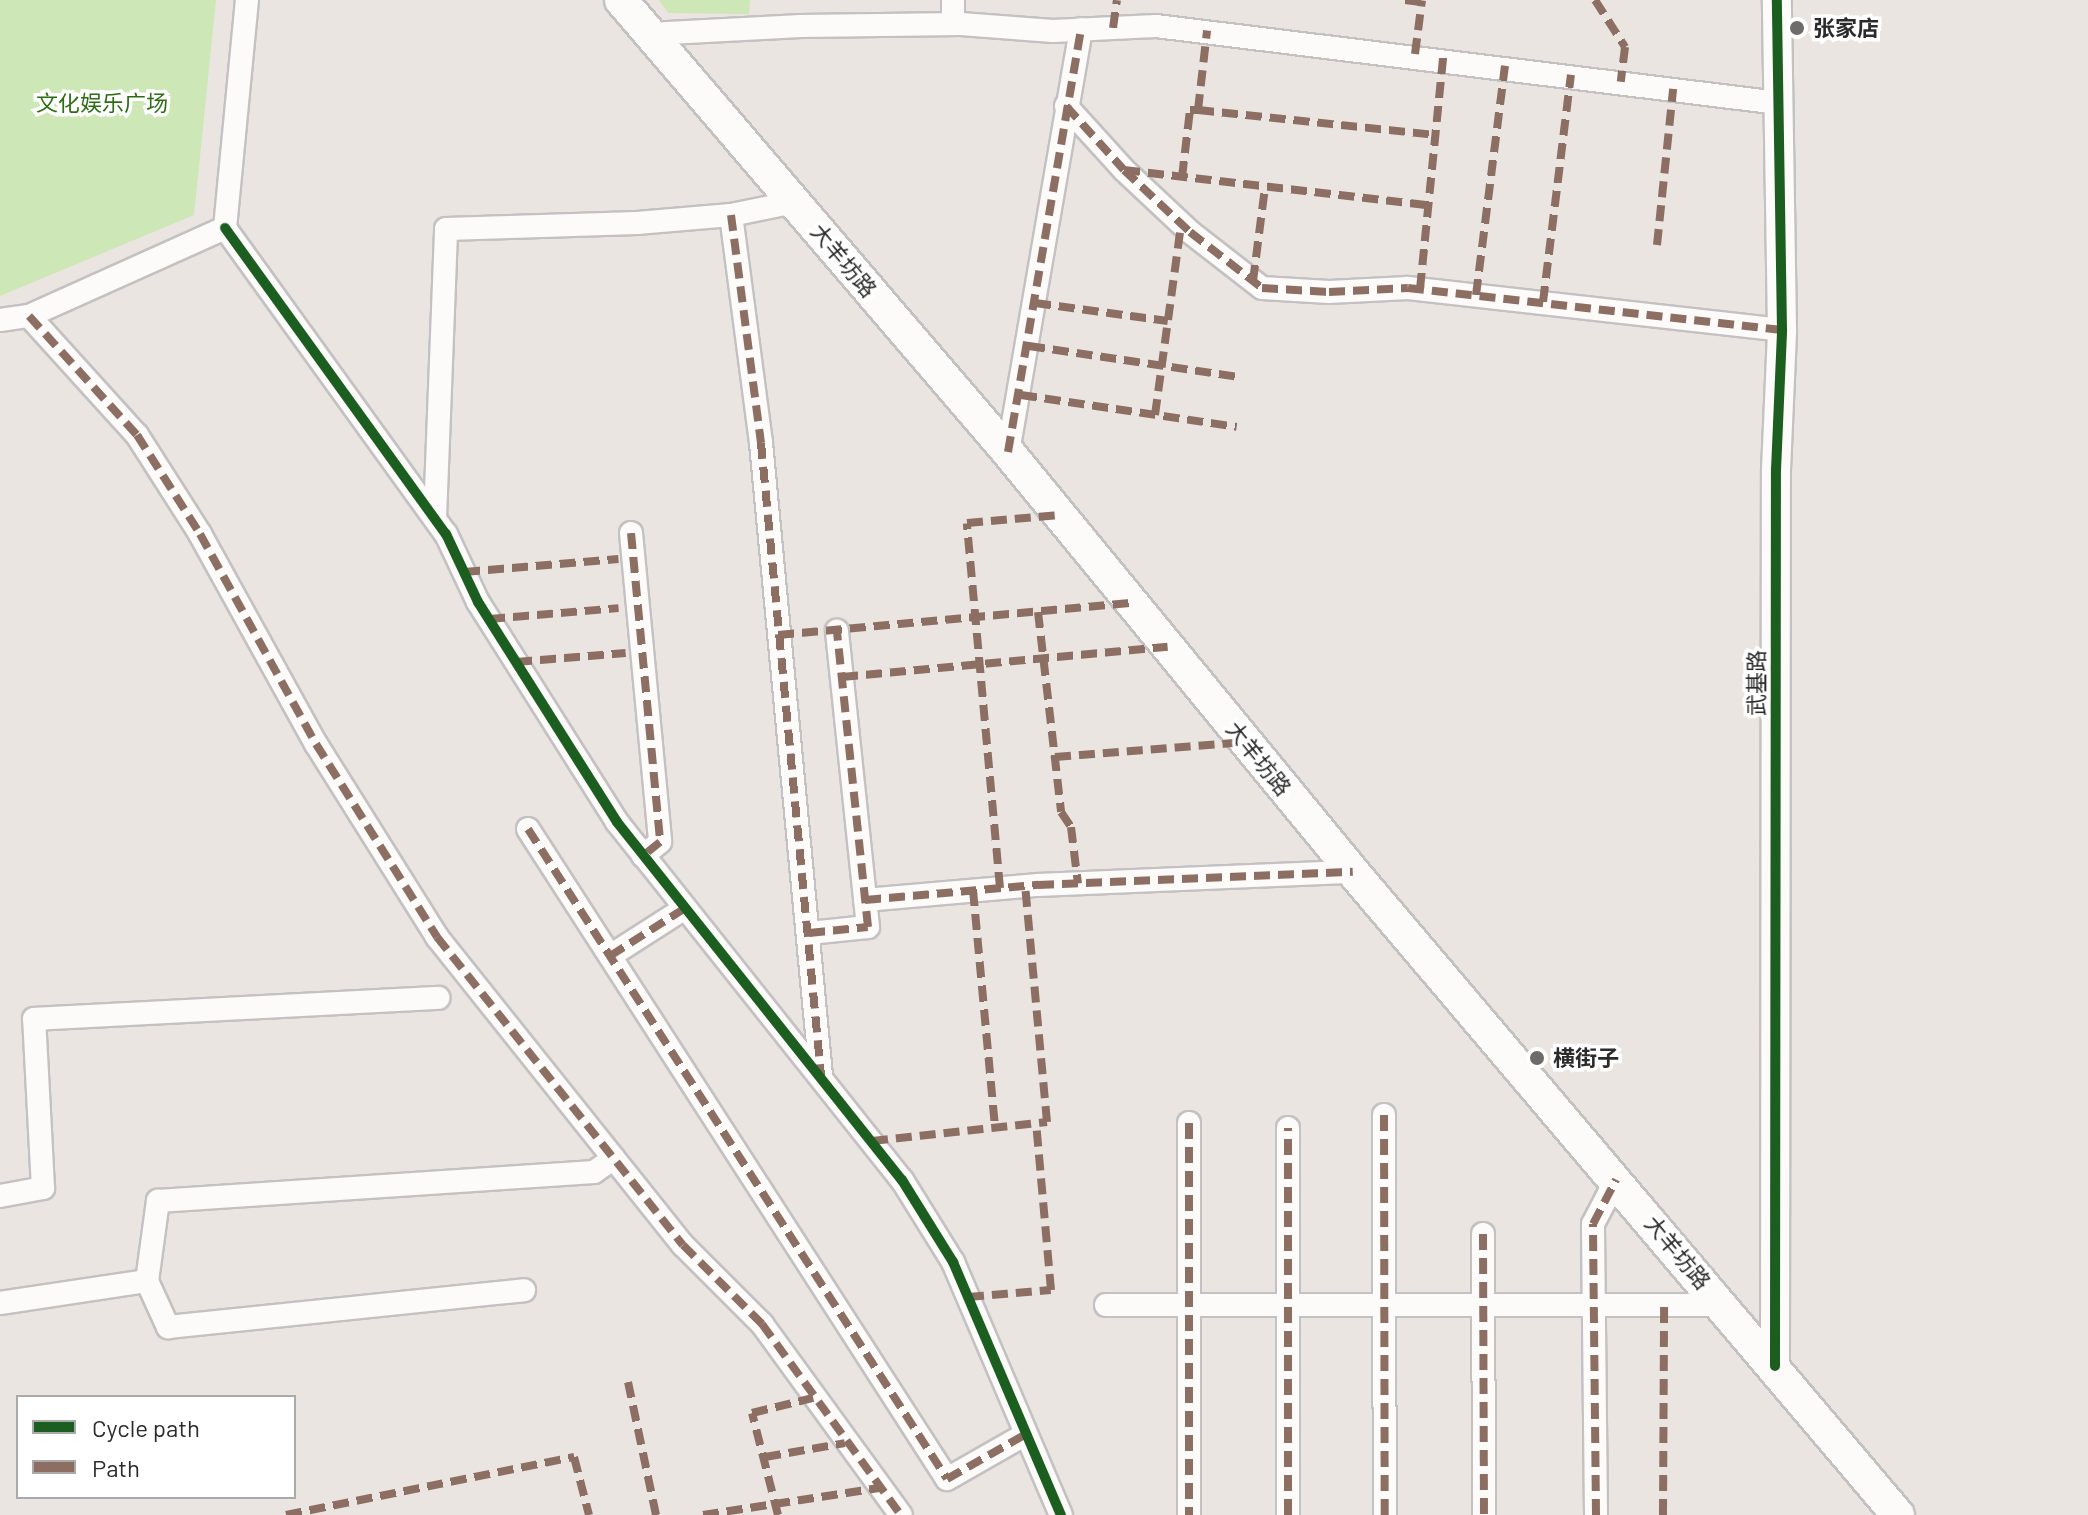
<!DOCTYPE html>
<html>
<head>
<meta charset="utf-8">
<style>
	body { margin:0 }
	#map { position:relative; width:2088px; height:1515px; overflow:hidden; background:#eae5e0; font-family:Barlow,"Noto Sans SC",sans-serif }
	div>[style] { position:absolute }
	.green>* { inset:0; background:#cde7b6 }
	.roads { filter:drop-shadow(2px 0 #c3c1c2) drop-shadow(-2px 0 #c3c1c2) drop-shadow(0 2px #c3c1c2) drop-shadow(0 -2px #c3c1c2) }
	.minor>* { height:22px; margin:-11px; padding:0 11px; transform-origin:11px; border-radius:11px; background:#fcfbfa }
	.tertiary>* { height:28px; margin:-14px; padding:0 14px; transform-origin:14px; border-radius:14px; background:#fcfbfa }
	.secondary>* { height:32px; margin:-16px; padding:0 16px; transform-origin:16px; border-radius:16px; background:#fcfbfa }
	.quiet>* { height:8px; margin-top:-4px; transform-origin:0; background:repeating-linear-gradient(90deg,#8d6e63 0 16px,transparent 0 24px) }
	.cycleway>* { height:10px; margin:-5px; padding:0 5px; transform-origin:5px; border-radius:5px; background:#1b5e20 }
	.dots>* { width:22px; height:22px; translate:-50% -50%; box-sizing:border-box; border:4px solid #fff; border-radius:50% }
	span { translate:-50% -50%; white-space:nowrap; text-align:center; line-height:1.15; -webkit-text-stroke:7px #fff; paint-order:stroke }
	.poi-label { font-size:22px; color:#2b2b2b; font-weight:700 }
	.left { translate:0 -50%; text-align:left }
	.park-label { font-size:22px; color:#2d6e15 }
	.street-label { font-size:22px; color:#2b2b2b }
	.legend { position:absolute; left:16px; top:1395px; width:280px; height:104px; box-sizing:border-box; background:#fff; border:2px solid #aaa; margin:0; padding:10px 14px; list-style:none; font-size:24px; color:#2b2b2b }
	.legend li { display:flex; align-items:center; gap:16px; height:40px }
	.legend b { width:40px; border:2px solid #aaa }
</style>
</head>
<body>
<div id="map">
	<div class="green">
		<div style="clip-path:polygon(0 0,216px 0,194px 215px,0 296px)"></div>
		<div style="clip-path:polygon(659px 0,750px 0,749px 14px,668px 13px)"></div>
	</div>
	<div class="roads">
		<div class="minor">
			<div style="left:953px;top:24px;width:24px;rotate:-90deg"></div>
			<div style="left:649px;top:34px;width:152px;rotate:-3deg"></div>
			<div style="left:801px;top:26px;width:160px;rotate:-0.7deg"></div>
			<div style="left:961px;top:24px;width:92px;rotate:4.4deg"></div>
			<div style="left:1053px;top:31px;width:103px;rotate:-2.8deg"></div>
			<div style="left:1156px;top:26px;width:628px;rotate:7.05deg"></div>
			<div style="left:1066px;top:106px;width:86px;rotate:47.8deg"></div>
			<div style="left:1124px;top:170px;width:91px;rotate:43.2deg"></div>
			<div style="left:1190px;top:232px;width:91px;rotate:37.9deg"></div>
			<div style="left:1262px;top:288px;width:67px;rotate:3.4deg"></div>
			<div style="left:1329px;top:292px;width:79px;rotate:-2.9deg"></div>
			<div style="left:1408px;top:288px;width:376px;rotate:6.4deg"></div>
			<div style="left:731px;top:215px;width:230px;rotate:82.5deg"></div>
			<div style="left:761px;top:443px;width:635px;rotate:84.58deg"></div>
			<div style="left:225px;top:228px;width:377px;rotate:54.2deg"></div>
			<div style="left:446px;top:534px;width:75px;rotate:64.8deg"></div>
			<div style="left:478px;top:602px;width:260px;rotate:57.7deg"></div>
			<div style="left:617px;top:822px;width:458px;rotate:51.5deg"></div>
			<div style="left:902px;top:1180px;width:97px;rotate:58.1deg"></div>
			<div style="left:953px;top:1262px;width:275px;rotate:66.9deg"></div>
			<div style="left:29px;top:316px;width:161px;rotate:47.8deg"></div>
			<div style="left:137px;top:435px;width:117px;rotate:57.5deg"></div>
			<div style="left:200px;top:534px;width:240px;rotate:61.1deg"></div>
			<div style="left:316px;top:744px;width:228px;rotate:57.9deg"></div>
			<div style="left:437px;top:937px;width:394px;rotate:51.4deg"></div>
			<div style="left:683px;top:1245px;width:112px;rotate:45deg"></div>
			<div style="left:762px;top:1324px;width:236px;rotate:54deg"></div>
			<div style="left:0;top:320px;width:29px;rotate:-8deg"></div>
			<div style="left:29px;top:316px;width:215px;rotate:-24.2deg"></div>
			<div style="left:225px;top:228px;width:229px;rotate:-84.5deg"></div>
			<div style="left:1008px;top:452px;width:429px;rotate:-80.2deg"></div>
			<div style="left:435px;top:518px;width:289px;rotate:-87.8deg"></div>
			<div style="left:446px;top:229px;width:191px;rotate:-1.8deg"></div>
			<div style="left:637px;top:223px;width:94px;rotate:-4.9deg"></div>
			<div style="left:731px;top:215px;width:65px;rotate:-11.5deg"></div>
			<div style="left:631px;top:533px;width:310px;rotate:84.6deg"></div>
			<div style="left:660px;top:842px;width:22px;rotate:141deg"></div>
			<div style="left:528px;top:829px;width:773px;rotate:57.19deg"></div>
			<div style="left:947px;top:1479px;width:89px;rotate:-29.7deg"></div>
			<div style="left:865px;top:900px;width:174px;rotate:-5deg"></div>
			<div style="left:1038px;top:885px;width:315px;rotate:-2.4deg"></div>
			<div style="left:809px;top:933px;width:59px;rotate:-5.8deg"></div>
			<div style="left:868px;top:927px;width:298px;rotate:-96deg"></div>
			<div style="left:610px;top:956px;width:89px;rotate:-32.6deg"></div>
			<div style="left:1384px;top:1115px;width:400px;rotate:89.9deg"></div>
			<div style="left:1189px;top:1123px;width:392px;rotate:90deg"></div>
			<div style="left:0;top:1196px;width:44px;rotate:-10.5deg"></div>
			<div style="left:43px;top:1188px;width:169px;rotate:-93deg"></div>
			<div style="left:34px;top:1019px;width:405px;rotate:-3deg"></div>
			<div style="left:1483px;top:1234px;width:281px;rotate:89.8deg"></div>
			<div style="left:147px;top:1281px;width:51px;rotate:65.5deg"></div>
			<div style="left:168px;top:1327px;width:358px;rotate:-5.9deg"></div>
			<div style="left:0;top:1303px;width:149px;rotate:-8.5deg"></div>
			<div style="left:147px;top:1281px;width:81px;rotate:-82.2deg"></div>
			<div style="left:158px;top:1201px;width:437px;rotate:-3.8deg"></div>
			<div style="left:594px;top:1172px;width:24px;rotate:-35deg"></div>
			<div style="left:1106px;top:1305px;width:617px"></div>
			<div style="left:1288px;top:1515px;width:387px;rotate:-90deg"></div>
			<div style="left:1596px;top:1515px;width:291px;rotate:-90.6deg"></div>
			<div style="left:1593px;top:1224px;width:50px;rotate:-62.4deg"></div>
		</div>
		<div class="tertiary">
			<div style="left:1775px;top:1366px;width:896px;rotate:-89.94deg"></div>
			<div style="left:1776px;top:470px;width:140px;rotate:-87.5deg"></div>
			<div style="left:1782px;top:330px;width:330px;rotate:-90.9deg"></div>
		</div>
		<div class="secondary">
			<div style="left:621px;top:0;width:595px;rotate:49.43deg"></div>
			<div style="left:1008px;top:452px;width:544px;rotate:50.6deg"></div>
			<div style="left:1353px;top:872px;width:843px;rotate:49.72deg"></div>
		</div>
	</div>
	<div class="quiet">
		<div style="left:1405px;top:0;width:16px;rotate:7deg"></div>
		<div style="left:1595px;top:0;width:56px;rotate:57.4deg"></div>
		<div style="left:1625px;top:47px;width:35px;rotate:97deg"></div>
		<div style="left:1113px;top:28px;width:28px;rotate:-82deg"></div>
		<div style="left:1415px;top:54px;width:54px;rotate:-82.6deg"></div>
		<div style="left:1066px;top:106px;width:86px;rotate:47.8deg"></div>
		<div style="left:1124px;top:170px;width:91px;rotate:43.2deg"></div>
		<div style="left:1190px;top:232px;width:91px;rotate:37.9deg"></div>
		<div style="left:1262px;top:288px;width:67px;rotate:3.4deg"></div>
		<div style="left:1329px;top:292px;width:79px;rotate:-2.9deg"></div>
		<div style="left:1408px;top:288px;width:376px;rotate:6.4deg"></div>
		<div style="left:1198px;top:110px;width:238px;rotate:6deg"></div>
		<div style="left:1124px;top:170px;width:306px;rotate:6.6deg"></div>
		<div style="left:1182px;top:177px;width:67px;rotate:-83.2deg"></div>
		<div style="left:1190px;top:110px;width:8px"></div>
		<div style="left:1198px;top:110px;width:80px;rotate:-83.5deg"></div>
		<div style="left:731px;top:215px;width:230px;rotate:82.5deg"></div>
		<div style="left:761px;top:443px;width:635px;rotate:84.58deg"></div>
		<div style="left:1657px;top:245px;width:157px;rotate:-84.1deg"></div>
		<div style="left:1253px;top:281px;width:95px;rotate:-82.7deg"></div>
		<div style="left:1420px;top:289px;width:233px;rotate:-84.3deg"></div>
		<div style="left:1476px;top:295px;width:231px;rotate:-82.8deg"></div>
		<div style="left:1543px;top:302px;width:229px;rotate:-83deg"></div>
		<div style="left:1035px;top:303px;width:134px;rotate:7.7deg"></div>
		<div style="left:29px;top:316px;width:161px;rotate:47.8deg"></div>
		<div style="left:137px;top:435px;width:117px;rotate:57.5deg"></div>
		<div style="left:200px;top:534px;width:240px;rotate:61.1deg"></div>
		<div style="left:316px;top:744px;width:228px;rotate:57.9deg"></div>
		<div style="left:437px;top:937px;width:394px;rotate:51.4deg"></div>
		<div style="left:683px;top:1245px;width:112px;rotate:45deg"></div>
		<div style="left:762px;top:1324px;width:236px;rotate:54deg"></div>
		<div style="left:1029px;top:346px;width:213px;rotate:8.4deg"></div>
		<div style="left:1021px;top:395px;width:218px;rotate:8.4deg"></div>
		<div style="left:1155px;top:415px;width:193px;rotate:-82.2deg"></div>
		<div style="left:1008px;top:452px;width:429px;rotate:-80.2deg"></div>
		<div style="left:631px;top:533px;width:310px;rotate:84.6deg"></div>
		<div style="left:660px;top:842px;width:22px;rotate:141deg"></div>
		<div style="left:464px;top:572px;width:155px;rotate:-4.8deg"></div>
		<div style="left:1038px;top:612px;width:201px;rotate:83.4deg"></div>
		<div style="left:1061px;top:812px;width:18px;rotate:56deg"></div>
		<div style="left:1071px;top:827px;width:57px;rotate:83deg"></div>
		<div style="left:489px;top:619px;width:130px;rotate:-4.8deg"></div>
		<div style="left:778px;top:635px;width:356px;rotate:-5.2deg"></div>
		<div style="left:516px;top:662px;width:110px;rotate:-4.7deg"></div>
		<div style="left:842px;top:677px;width:327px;rotate:-5.3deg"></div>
		<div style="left:1055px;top:757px;width:192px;rotate:-4.5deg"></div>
		<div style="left:528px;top:829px;width:773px;rotate:57.19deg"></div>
		<div style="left:947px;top:1479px;width:89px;rotate:-29.7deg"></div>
		<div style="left:1000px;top:888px;width:366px;rotate:-95.2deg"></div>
		<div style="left:967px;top:523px;width:93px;rotate:-4.9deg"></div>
		<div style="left:973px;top:890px;width:238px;rotate:84.7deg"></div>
		<div style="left:865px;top:900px;width:174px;rotate:-5deg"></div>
		<div style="left:1038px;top:885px;width:315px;rotate:-2.4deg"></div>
		<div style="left:809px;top:933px;width:59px;rotate:-5.8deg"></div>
		<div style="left:868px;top:927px;width:298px;rotate:-96deg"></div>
		<div style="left:610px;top:956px;width:89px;rotate:-32.6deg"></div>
		<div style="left:1384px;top:1115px;width:400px;rotate:89.9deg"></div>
		<div style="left:1189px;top:1123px;width:392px;rotate:90deg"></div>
		<div style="left:872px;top:1141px;width:176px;rotate:-6.2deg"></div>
		<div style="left:1047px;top:1122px;width:237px;rotate:-95.3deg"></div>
		<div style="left:1483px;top:1234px;width:281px;rotate:89.8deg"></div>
		<div style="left:968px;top:1297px;width:83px;rotate:-4.8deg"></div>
		<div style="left:1051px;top:1290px;width:168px;rotate:-95.1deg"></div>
		<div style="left:628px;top:1382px;width:136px;rotate:78.1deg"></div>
		<div style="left:765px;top:1457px;width:81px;rotate:-9.9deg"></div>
		<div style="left:286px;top:1515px;width:294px;rotate:-11.4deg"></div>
		<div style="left:574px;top:1457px;width:60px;rotate:75.5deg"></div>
		<div style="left:703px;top:1515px;width:178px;rotate:-8.7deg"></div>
		<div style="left:778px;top:1515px;width:105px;rotate:-104.3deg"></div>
		<div style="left:752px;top:1413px;width:63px;rotate:-13.8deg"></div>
		<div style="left:1288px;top:1515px;width:387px;rotate:-90deg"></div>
		<div style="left:1596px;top:1515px;width:291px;rotate:-90.6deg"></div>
		<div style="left:1593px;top:1224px;width:50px;rotate:-62.4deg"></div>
		<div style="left:1663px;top:1515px;width:211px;rotate:-89.7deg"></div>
	</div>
	<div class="cycleway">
		<div style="left:225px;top:228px;width:377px;rotate:54.2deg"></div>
		<div style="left:446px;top:534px;width:75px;rotate:64.8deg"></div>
		<div style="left:478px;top:602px;width:260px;rotate:57.7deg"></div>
		<div style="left:617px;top:822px;width:458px;rotate:51.5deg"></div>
		<div style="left:902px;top:1180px;width:97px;rotate:58.1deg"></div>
		<div style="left:953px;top:1262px;width:275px;rotate:66.9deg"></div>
		<div style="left:1775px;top:1366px;width:896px;rotate:-89.94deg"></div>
		<div style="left:1776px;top:470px;width:140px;rotate:-87.5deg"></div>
		<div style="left:1782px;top:330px;width:330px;rotate:-90.9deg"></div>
	</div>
	<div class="dots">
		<div style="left:1797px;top:28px;background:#6e6c6a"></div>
		<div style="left:1537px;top:1058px;background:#6e6c6a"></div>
	</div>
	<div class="poi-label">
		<span class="left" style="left:1813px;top:28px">张家店</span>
		<span class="left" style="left:1553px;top:1058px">横街子</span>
	</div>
	<div class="park-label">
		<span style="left:102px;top:103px">文化娱乐广场</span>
	</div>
	<div class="street-label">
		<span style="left:844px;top:260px;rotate:50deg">大羊坊路</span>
		<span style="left:1756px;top:683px;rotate:-90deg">武基路</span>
		<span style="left:1259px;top:758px;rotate:51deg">大羊坊路</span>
		<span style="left:1678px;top:1252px;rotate:50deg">大羊坊路</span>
	</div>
	<ul class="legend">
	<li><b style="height:10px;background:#1b5e20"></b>Cycle path</li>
	<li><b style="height:10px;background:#8d6e63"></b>Path</li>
	</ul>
</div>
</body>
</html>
